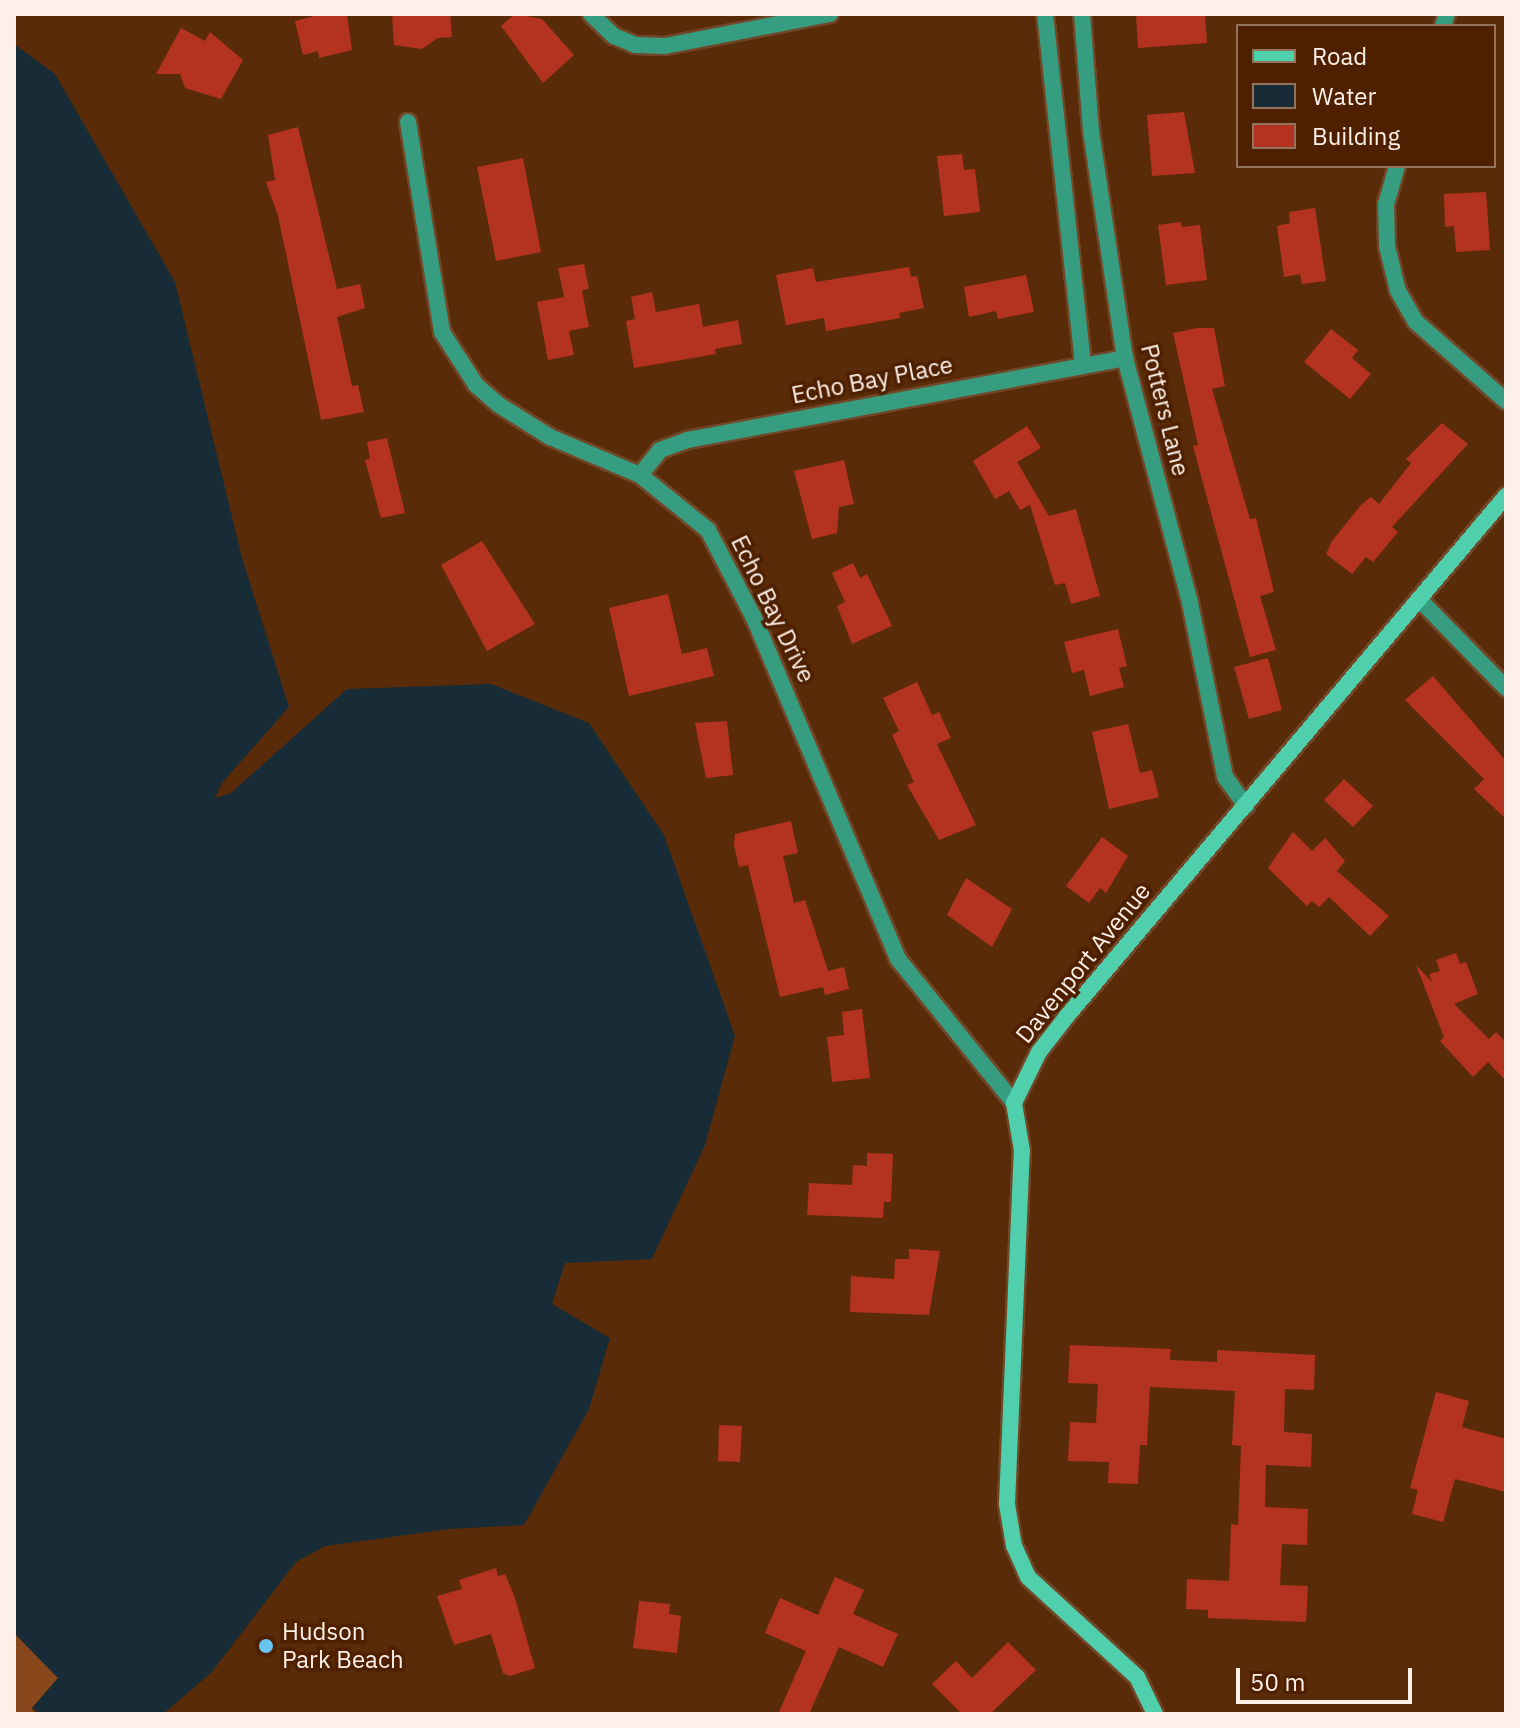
<!DOCTYPE html>
<html>
<head>
<meta charset="utf-8">
<style>
	body { margin:0 }
	#map { position:relative; width:1520px; height:1728px; overflow:hidden; background:#5a2b08; font-family:"IBM Plex Sans",sans-serif }
	div>[style] { position:absolute }
	.green>* { inset:0; background:#89481c }
	.water>* { inset:0; background:#172c37 }
	.building>* { inset:0; background:#b33320 }
	.roads { filter:drop-shadow(2px 0 #714728) drop-shadow(-2px 0 #714728) drop-shadow(0 2px #714728) drop-shadow(0 -2px #714728) }
	.street>* { height:16px; margin:-8px; padding:0 8px; transform-origin:8px; border-radius:8px; background:#379d81 }
	.secondary>* { height:16px; margin:-8px; padding:0 8px; transform-origin:8px; border-radius:8px; background:#4fcfab }
	.dots>* { width:22px; height:22px; translate:-50% -50%; box-sizing:border-box; border:4px solid #4e2000; border-radius:50% }
	span { translate:-50% -50%; white-space:nowrap; text-align:center; line-height:1.15; -webkit-text-stroke:7px #4e2000; paint-order:stroke }
	.street-label { font-size:24px; color:#fdf0e9 }
	.poi-label { font-size:24px; color:#fdf0e9 }
	.left { translate:0 -50%; text-align:left }
	.frame { position:absolute; inset:0; border:16px solid #fdf0e9; pointer-events:none }
	.legend { position:absolute; left:1236px; top:24px; width:260px; height:144px; box-sizing:border-box; background:#4e2000; border:2px solid #94735d; margin:0; padding:10px 14px; list-style:none; font-size:24px; color:#fdf0e9 }
	.legend li { display:flex; align-items:center; gap:16px; height:40px }
	.legend b { width:40px; border:2px solid #94735d }
	.scale { position:absolute; left:1236px; top:1668px; width:176px; height:36px; box-sizing:border-box; border:4px solid #fdf0e9; border-top:0; padding-left:10px; font-size:24px; line-height:28px; white-space:nowrap; color:#fdf0e9; -webkit-text-stroke:6px #4e2000; paint-order:stroke }
</style>
</head>
<body>
<div id="map">
	<div class="green">
		<div style="clip-path:polygon(14px 1633px,58px 1678px,32px 1708px,34px 1714px,14px 1714px)"></div>
	</div>
	<div class="water">
		<div style="clip-path:polygon(14px 44px,55px 74px,175px 282px,242px 558px,289px 707px,222px 783px,215px 798px,231px 793px,347px 689px,491px 684px,589px 723px,664px 835px,735px 1036px,705px 1145px,652px 1259px,565px 1263px,552px 1304px,610px 1338px,589px 1409px,524px 1525px,450px 1529px,325px 1546px,296px 1562px,211px 1673px,163px 1714px,42px 1714px,32px 1708px,58px 1678px,14px 1633px)"></div>
	</div>
	<div class="building">
		<div style="clip-path:polygon(322px 14px,347px 14px,352px 50px,319px 58px,318px 51px,303px 55px,295px 21px)"></div>
		<div style="clip-path:polygon(392px 14px,450px 14px,452px 37px,438px 38px,422px 49px,394px 45px)"></div>
		<div style="clip-path:polygon(515px 14px,542px 19px,574px 55px,543px 83px,501px 26px)"></div>
		<div style="clip-path:polygon(1136px 14px,1205px 14px,1207px 43px,1138px 48px)"></div>
		<div style="clip-path:polygon(181px 28px,205px 41px,210px 32px,243px 60px,221px 99px,185px 88px,180px 74px,156px 74px)"></div>
		<div style="clip-path:polygon(1184px 112px,1195px 173px,1152px 176px,1147px 115px)"></div>
		<div style="clip-path:polygon(298px 127px,337px 289px,360px 284px,365px 308px,337px 317px,352px 386px,358px 385px,364px 412px,321px 420px,278px 216px,266px 182px,275px 180px,268px 135px)"></div>
		<div style="clip-path:polygon(962px 154px,964px 170px,975px 169px,980px 212px,944px 216px,937px 156px)"></div>
		<div style="clip-path:polygon(523px 158px,541px 252px,496px 261px,477px 167px)"></div>
		<div style="clip-path:polygon(1486px 192px,1490px 250px,1456px 252px,1454px 226px,1445px 227px,1444px 194px)"></div>
		<div style="clip-path:polygon(1315px 208px,1326px 281px,1302px 284px,1300px 274px,1284px 277px,1277px 226px,1290px 223px,1289px 212px)"></div>
		<div style="clip-path:polygon(1181px 222px,1182px 227px,1200px 225px,1207px 280px,1166px 285px,1158px 225px)"></div>
		<div style="clip-path:polygon(584px 264px,589px 289px,582px 290px,589px 327px,569px 331px,574px 355px,548px 360px,537px 302px,564px 297px,558px 268px)"></div>
		<div style="clip-path:polygon(909px 267px,911px 277px,917px 276px,924px 308px,899px 313px,900px 318px,826px 331px,824px 318px,786px 325px,776px 275px,813px 268px,816px 282px)"></div>
		<div style="clip-path:polygon(1026px 275px,1034px 312px,998px 319px,996px 311px,969px 317px,964px 287px)"></div>
		<div style="clip-path:polygon(652px 292px,656px 312px,699px 304px,703px 327px,738px 320px,742px 344px,715px 349px,716px 354px,634px 368px,626px 321px,635px 319px,631px 297px)"></div>
		<div style="clip-path:polygon(1197px 328px,1214px 328px,1225px 386px,1212px 389px,1250px 519px,1256px 518px,1274px 592px,1260px 596px,1276px 650px,1250px 657px,1193px 446px,1198px 445px,1173px 333px)"></div>
		<div style="clip-path:polygon(1331px 329px,1358px 350px,1352px 358px,1371px 374px,1350px 399px,1304px 362px)"></div>
		<div style="clip-path:polygon(1442px 423px,1468px 444px,1392px 527px,1398px 532px,1373px 562px,1366px 557px,1352px 574px,1326px 554px,1332px 541px,1361px 505px,1371px 497px,1379px 504px,1411px 463px,1406px 459px)"></div>
		<div style="clip-path:polygon(1027px 426px,1041px 448px,1017px 462px,1049px 516px,1076px 509px,1100px 596px,1071px 604px,1065px 583px,1055px 585px,1030px 505px,1020px 510px,1009px 491px,995px 499px,973px 461px)"></div>
		<div style="clip-path:polygon(387px 438px,405px 513px,381px 518px,365px 460px,370px 459px,367px 442px)"></div>
		<div style="clip-path:polygon(844px 460px,854px 504px,839px 507px,837px 533px,812px 539px,794px 471px)"></div>
		<div style="clip-path:polygon(482px 541px,535px 624px,487px 651px,441px 565px)"></div>
		<div style="clip-path:polygon(853px 563px,860px 578px,867px 574px,892px 626px,852px 644px,837px 606px,845px 602px,832px 573px)"></div>
		<div style="clip-path:polygon(668px 594px,682px 654px,707px 648px,714px 676px,629px 696px,609px 608px)"></div>
		<div style="clip-path:polygon(1118px 629px,1127px 666px,1119px 668px,1124px 687px,1090px 696px,1084px 670px,1072px 673px,1064px 642px)"></div>
		<div style="clip-path:polygon(1268px 658px,1282px 710px,1249px 719px,1234px 667px)"></div>
		<div style="clip-path:polygon(1433px 676px,1506px 761px,1506px 819px,1474px 789px,1484px 779px,1405px 700px)"></div>
		<div style="clip-path:polygon(917px 682px,932px 715px,939px 712px,951px 738px,937px 744px,976px 825px,939px 840px,907px 785px,914px 782px,892px 735px,899px 731px,883px 698px)"></div>
		<div style="clip-path:polygon(727px 721px,733px 775px,706px 778px,695px 723px)"></div>
		<div style="clip-path:polygon(1128px 724px,1140px 773px,1152px 770px,1159px 797px,1109px 809px,1092px 732px)"></div>
		<div style="clip-path:polygon(1344px 779px,1373px 806px,1353px 827px,1324px 800px)"></div>
		<div style="clip-path:polygon(791px 821px,798px 853px,783px 856px,794px 903px,805px 900px,828px 971px,844px 967px,849px 989px,825px 995px,823px 987px,780px 997px,748px 865px,739px 867px,734px 845px,735px 834px)"></div>
		<div style="clip-path:polygon(1293px 832px,1312px 851px,1325px 838px,1345px 861px,1337px 871px,1389px 916px,1370px 936px,1329px 897px,1319px 907px,1312px 901px,1307px 906px,1268px 868px)"></div>
		<div style="clip-path:polygon(1102px 837px,1128px 856px,1106px 893px,1100px 888px,1089px 903px,1066px 886px)"></div>
		<div style="clip-path:polygon(966px 878px,1012px 909px,992px 947px,947px 915px)"></div>
		<div style="clip-path:polygon(1456px 953px,1460px 964px,1466px 962px,1478px 994px,1454px 1004px,1489px 1039px,1496px 1032px,1506px 1042px,1506px 1081px,1488px 1062px,1473px 1077px,1440px 1041px,1444px 1037px,1416px 965px,1432px 982px,1429px 974px,1440px 971px,1436px 960px)"></div>
		<div style="clip-path:polygon(862px 1009px,870px 1078px,832px 1082px,827px 1037px,844px 1035px,842px 1012px)"></div>
		<div style="clip-path:polygon(867px 1153px,893px 1154px,891px 1202px,884px 1202px,883px 1218px,807px 1215px,809px 1183px,852px 1185px,853px 1165px,867px 1166px)"></div>
		<div style="clip-path:polygon(909px 1249px,940px 1251px,929px 1315px,850px 1312px,851px 1276px,894px 1279px,895px 1259px,909px 1259px)"></div>
		<div style="clip-path:polygon(1070px 1345px,1171px 1349px,1170px 1360px,1217px 1362px,1217px 1350px,1315px 1355px,1314px 1390px,1285px 1389px,1284px 1432px,1312px 1434px,1311px 1467px,1266px 1465px,1265px 1507px,1308px 1509px,1307px 1545px,1282px 1544px,1280px 1585px,1308px 1586px,1306px 1622px,1208px 1618px,1208px 1610px,1186px 1609px,1187px 1579px,1229px 1581px,1231px 1524px,1238px 1525px,1241px 1446px,1232px 1445px,1235px 1391px,1150px 1387px,1147px 1445px,1140px 1445px,1138px 1484px,1108px 1483px,1109px 1462px,1068px 1461px,1070px 1422px,1096px 1423px,1098px 1384px,1068px 1383px)"></div>
		<div style="clip-path:polygon(1436px 1392px,1469px 1401px,1462px 1427px,1506px 1439px,1506px 1492px,1455px 1479px,1443px 1522px,1412px 1514px,1418px 1490px,1410px 1488px)"></div>
		<div style="clip-path:polygon(719px 1425px,742px 1426px,740px 1462px,718px 1461px)"></div>
		<div style="clip-path:polygon(496px 1568px,498px 1576px,505px 1574px,514px 1595px,535px 1668px,510px 1676px,503px 1673px,491px 1634px,454px 1645px,437px 1596px,462px 1589px,459px 1580px)"></div>
		<div style="clip-path:polygon(835px 1577px,864px 1590px,853px 1614px,898px 1634px,883px 1667px,839px 1647px,809px 1714px,778px 1714px,806px 1651px,765px 1633px,780px 1598px,818px 1615px)"></div>
		<div style="clip-path:polygon(639px 1601px,670px 1604px,669px 1614px,681px 1616px,677px 1653px,633px 1648px)"></div>
		<div style="clip-path:polygon(1008px 1642px,1036px 1670px,990px 1714px,962px 1714px,932px 1684px,956px 1661px,972px 1678px)"></div>
	</div>
	<div class="roads">
		<div class="street">
			<div style="left:591px;top:14px;width:32px;rotate:44deg"></div>
			<div style="left:614px;top:36px;width:23px;rotate:23deg"></div>
			<div style="left:635px;top:45px;width:30px;rotate:2deg"></div>
			<div style="left:665px;top:46px;width:168px;rotate:-11deg"></div>
			<div style="left:1045px;top:14px;width:353px;rotate:83.8deg"></div>
			<div style="left:1082px;top:14px;width:117px;rotate:85.6deg"></div>
			<div style="left:1091px;top:131px;width:230px;rotate:81.5deg"></div>
			<div style="left:1125px;top:358px;width:253px;rotate:75.1deg"></div>
			<div style="left:1190px;top:603px;width:177px;rotate:78.6deg"></div>
			<div style="left:1225px;top:777px;width:36px;rotate:54deg"></div>
			<div style="left:1443px;top:26px;width:13px;rotate:-72deg"></div>
			<div style="left:408px;top:122px;width:213px;rotate:80.8deg"></div>
			<div style="left:442px;top:332px;width:63px;rotate:57.3deg"></div>
			<div style="left:476px;top:385px;width:30px;rotate:41deg"></div>
			<div style="left:499px;top:405px;width:60px;rotate:32.1deg"></div>
			<div style="left:550px;top:437px;width:98px;rotate:22.9deg"></div>
			<div style="left:640px;top:475px;width:87px;rotate:39deg"></div>
			<div style="left:708px;top:530px;width:99px;rotate:62.4deg"></div>
			<div style="left:754px;top:618px;width:370px;rotate:67.1deg"></div>
			<div style="left:898px;top:959px;width:185px;rotate:51.1deg"></div>
			<div style="left:1397px;top:166px;width:40px;rotate:106deg"></div>
			<div style="left:1386px;top:204px;width:42px;rotate:88.6deg"></div>
			<div style="left:1387px;top:246px;width:46px;rotate:76.3deg"></div>
			<div style="left:1398px;top:291px;width:36px;rotate:60deg"></div>
			<div style="left:1416px;top:322px;width:120px;rotate:41.3deg"></div>
			<div style="left:640px;top:475px;width:32px;rotate:-51deg"></div>
			<div style="left:660px;top:450px;width:30px;rotate:-20deg"></div>
			<div style="left:688px;top:440px;width:445px;rotate:-10.6deg"></div>
			<div style="left:1420px;top:600px;width:123px;rotate:45.7deg"></div>
		</div>
		<div class="secondary">
			<div style="left:1155px;top:1714px;width:41px;rotate:-115.9deg"></div>
			<div style="left:1137px;top:1677px;width:148px;rotate:-137.5deg"></div>
			<div style="left:1028px;top:1577px;width:34px;rotate:-114deg"></div>
			<div style="left:1014px;top:1546px;width:43px;rotate:-99.5deg"></div>
			<div style="left:1007px;top:1504px;width:353px;rotate:-87.6deg"></div>
			<div style="left:1022px;top:1151px;width:49px;rotate:-99.5deg"></div>
			<div style="left:1014px;top:1103px;width:57px;rotate:-63.9deg"></div>
			<div style="left:1039px;top:1052px;width:46px;rotate:-52.1deg"></div>
			<div style="left:1067px;top:1016px;width:681px;rotate:-49.83deg"></div>
		</div>
	</div>
	<div class="dots">
		<div style="left:266px;top:1646px;background:#68c4f0"></div>
	</div>
	<div class="street-label">
		<span style="left:872px;top:380px;rotate:-11deg">Echo Bay Place</span>
		<span style="left:1165px;top:410px;rotate:76deg">Potters Lane</span>
		<span style="left:773px;top:609px;rotate:64deg">Echo Bay Drive</span>
		<span style="left:1083px;top:963px;rotate:-51deg">Davenport Avenue</span>
	</div>
	<div class="poi-label">
		<span class="left" style="left:282px;top:1646px">Hudson<br>Park Beach</span>
	</div>
	<div class="frame"></div>
	<ul class="legend">
	<li><b style="height:10px;background:#4fcfab"></b>Road</li>
	<li><b style="height:22px;background:#172c37"></b>Water</li>
	<li><b style="height:22px;background:#b33320"></b>Building</li>
	</ul>
	<div class="scale">50 m</div>
</div>
</body>
</html>
